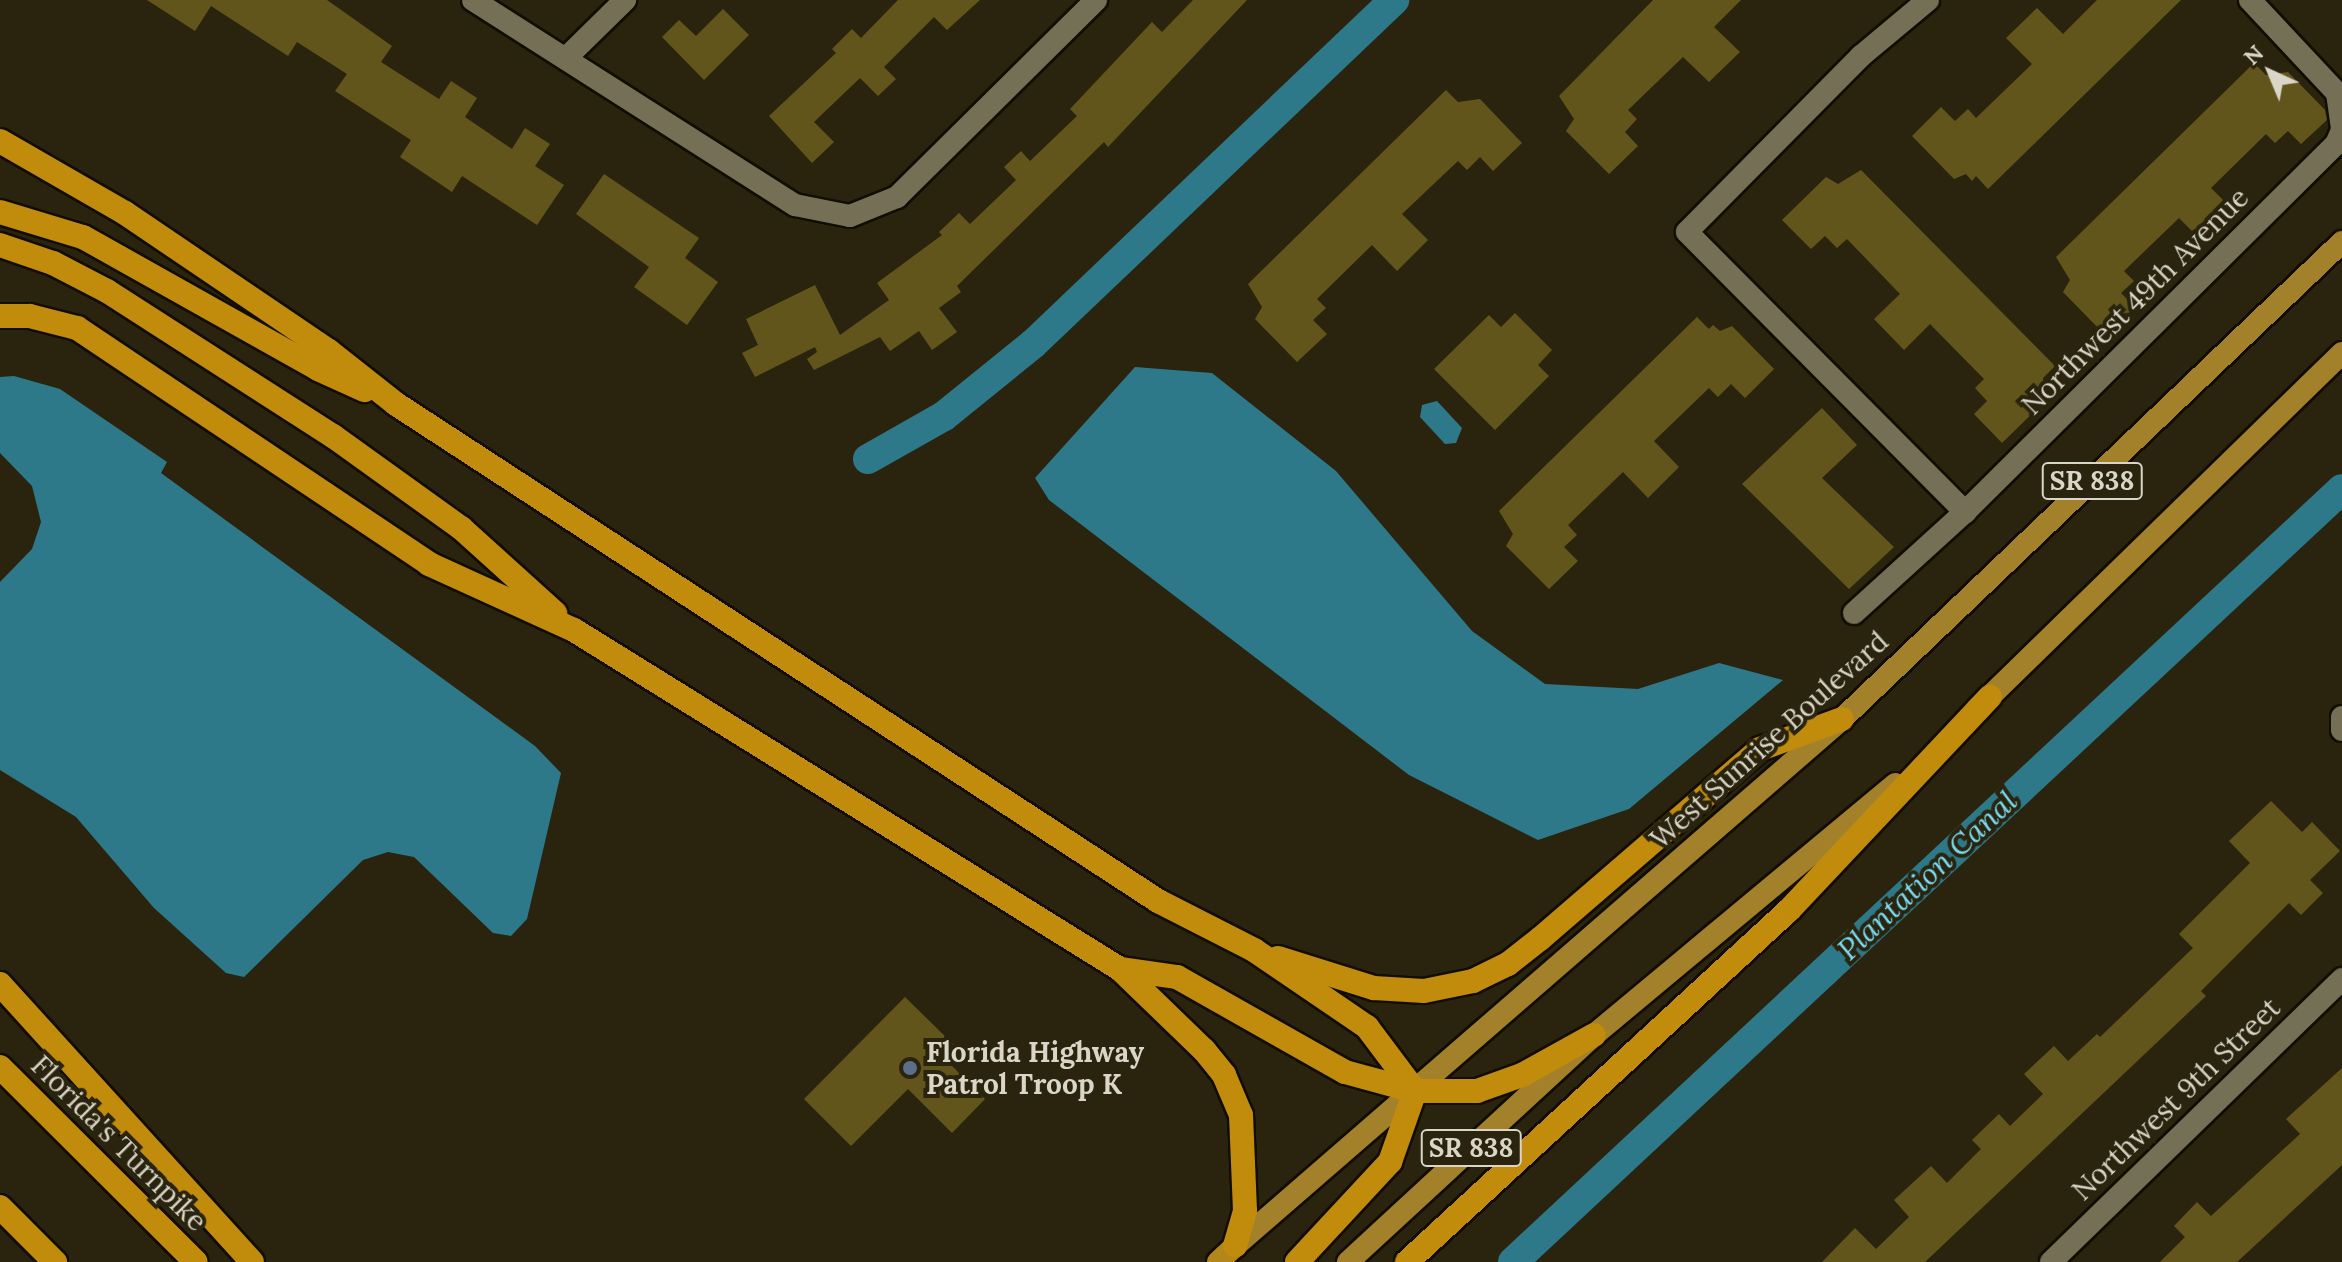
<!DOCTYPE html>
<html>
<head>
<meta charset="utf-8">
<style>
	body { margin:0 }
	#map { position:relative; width:2342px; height:1262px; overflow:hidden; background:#2a240e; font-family:Lora,serif }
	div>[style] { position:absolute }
	.water>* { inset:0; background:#2e7989 }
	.canal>* { height:30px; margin:-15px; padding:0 15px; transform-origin:15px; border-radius:15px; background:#2e7989 }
	.building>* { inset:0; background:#62551c }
	.roads { filter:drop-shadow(2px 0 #120d00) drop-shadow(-2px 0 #120d00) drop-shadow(0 2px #120d00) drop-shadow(0 -2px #120d00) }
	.minor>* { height:22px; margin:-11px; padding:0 11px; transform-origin:11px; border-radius:11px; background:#756f56 }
	.primary>* { height:22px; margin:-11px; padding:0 11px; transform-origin:11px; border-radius:11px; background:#a3802a }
	.trunk>* { height:22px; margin:-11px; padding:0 11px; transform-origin:11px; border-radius:11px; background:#b2861b }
	.motorway>* { height:24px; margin:-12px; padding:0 12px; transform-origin:12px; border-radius:12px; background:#c18c0c }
	.dots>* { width:22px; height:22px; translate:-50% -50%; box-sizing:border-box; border:4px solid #2a240e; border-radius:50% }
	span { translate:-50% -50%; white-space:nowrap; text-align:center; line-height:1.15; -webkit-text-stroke:8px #2a240e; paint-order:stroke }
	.shield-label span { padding:2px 6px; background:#2a240e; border:2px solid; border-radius:6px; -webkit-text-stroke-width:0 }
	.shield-label { font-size:26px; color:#d9d6c8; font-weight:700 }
	.street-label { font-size:28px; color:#d9d6c8 }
	.poi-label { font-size:28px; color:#d9d6c8; font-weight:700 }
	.left { translate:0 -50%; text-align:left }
	.water-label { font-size:30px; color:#78ddf5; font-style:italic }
	.north { position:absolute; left:2230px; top:32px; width:80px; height:80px; -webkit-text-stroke:6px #2a240e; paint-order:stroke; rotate:316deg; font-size:22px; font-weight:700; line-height:32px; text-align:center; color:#d9d6c8 }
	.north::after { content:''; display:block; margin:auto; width:28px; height:36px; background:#d9d6c8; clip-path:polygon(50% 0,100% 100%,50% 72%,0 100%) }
</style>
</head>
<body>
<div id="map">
	<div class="water">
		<div style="clip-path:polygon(1135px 367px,1212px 373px,1336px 471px,1472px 631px,1545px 684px,1638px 689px,1719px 663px,1783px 680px,1629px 809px,1538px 840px,1409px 775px,1049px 500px,1035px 478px)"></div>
		<div style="clip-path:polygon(14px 376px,60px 389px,167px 462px,161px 473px,535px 746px,561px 773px,527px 919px,511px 936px,493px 933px,414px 857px,388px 852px,363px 860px,244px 977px,226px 973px,154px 908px,76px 817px,0 770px,0 582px,32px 549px,41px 522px,32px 486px,0 453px,0 377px)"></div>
		<div style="clip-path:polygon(1437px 401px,1462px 428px,1456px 443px,1445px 444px,1420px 417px,1422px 405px)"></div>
	</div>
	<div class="canal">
		<div style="left:868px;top:459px;width:87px;rotate:-29.5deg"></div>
		<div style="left:944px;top:416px;width:114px;rotate:-39deg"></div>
		<div style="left:1033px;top:344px;width:499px;rotate:-43.6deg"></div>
		<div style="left:1513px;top:1262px;width:1133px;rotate:-43deg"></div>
	</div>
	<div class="building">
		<div style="clip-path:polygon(147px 0,327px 0,392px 46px,381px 62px,439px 99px,451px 81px,477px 98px,465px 117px,512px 149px,525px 128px,550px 144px,535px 166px,564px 185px,537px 225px,462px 176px,452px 192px,400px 157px,411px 140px,335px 91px,347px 74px,297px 42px,288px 56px,211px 6px,195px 31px)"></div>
		<div style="clip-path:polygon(898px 0,980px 0,947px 30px,934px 17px,884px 67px,896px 79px,878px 96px,860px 78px,814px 122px,834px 142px,812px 163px,769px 116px,836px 53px,832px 49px,852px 29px,861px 38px)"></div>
		<div style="clip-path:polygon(1193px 0,1247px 0,1108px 147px,1104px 142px,957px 286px,961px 292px,939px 308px,957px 332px,932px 350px,919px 331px,890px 351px,880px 337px,814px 370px,807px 359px,817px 352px,815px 347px,755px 377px,742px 353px,758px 345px,746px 319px,815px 285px,840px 335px,889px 300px,877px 283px,942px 235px,939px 232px,959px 213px,970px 224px,1016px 180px,1004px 167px,1021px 151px,1030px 161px,1077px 116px,1070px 109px,1152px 22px,1162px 32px)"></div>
		<div style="clip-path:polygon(1653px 0,1741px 0,1714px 27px,1740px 52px,1709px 82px,1683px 57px,1628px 110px,1637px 119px,1625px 132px,1638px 146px,1609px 174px,1566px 131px,1574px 119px,1559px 96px)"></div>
		<div style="clip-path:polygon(2097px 0,2181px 0,1988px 189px,1976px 176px,1972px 181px,1966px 174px,1954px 179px,1912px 136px,1941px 107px,1955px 121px,1968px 109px,1976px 118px,2032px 64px,2006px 38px,2037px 8px,2063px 34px)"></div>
		<div style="clip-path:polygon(723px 9px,749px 35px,704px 80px,662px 37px,679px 20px,696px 36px)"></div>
		<div style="clip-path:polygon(2254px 63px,2266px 75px,2288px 72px,2325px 110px,2327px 120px,2301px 144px,2288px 131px,2275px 143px,2266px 134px,2211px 188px,2236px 213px,2205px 244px,2179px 218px,2124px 271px,2134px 281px,2121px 293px,2135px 307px,2105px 335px,2063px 292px,2070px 280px,2056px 257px)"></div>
		<div style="clip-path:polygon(1446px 90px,1458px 102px,1480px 99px,1522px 143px,1493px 171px,1480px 157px,1467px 170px,1458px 161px,1402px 214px,1428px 240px,1397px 271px,1372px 245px,1317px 299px,1326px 308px,1313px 320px,1327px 334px,1297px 362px,1255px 319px,1262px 307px,1248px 284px)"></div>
		<div style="clip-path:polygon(1861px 170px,2055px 366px,2043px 378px,2046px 400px,2002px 443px,1974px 414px,1987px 401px,1975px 388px,1984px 379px,1930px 324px,1904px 350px,1874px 319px,1900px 294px,1847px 239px,1837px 248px,1825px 236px,1811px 249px,1782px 220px,1826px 177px,1838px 184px)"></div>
		<div style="clip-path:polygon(604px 174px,699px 238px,685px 258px,718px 282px,687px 325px,634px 287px,649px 267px,576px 214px)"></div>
		<div style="clip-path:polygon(1515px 313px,1552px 350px,1538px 365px,1549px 376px,1495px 430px,1434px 369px,1489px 315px,1501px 327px)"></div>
		<div style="clip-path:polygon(1697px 317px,1709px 329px,1713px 325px,1720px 331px,1732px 326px,1774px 369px,1745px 398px,1731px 384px,1718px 397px,1709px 388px,1654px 441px,1679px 467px,1648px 498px,1623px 472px,1568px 525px,1577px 535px,1564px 547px,1578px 561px,1549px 589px,1506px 546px,1513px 534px,1499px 511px)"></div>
		<div style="clip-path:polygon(1822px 408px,1857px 445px,1822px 478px,1894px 547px,1849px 589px,1742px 484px)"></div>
		<div style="clip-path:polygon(2271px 801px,2302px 832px,2312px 822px,2340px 851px,2310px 880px,2323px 893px,2301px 915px,2289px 903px,2201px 991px,2206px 996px,1925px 1262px,1822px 1262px,1855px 1228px,1876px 1249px,1909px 1217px,1894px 1200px,1931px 1166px,1947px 1183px,1981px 1149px,1972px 1140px,1999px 1114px,2010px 1126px,2043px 1094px,2024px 1074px,2054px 1046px,2068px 1061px,2097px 1034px,2100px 1037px,2193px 948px,2179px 934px,2250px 863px,2229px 841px)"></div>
		<div style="clip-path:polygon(905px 997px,956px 1047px,945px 1059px,985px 1099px,952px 1133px,908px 1089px,851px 1146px,804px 1099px)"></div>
		<div style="clip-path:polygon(2342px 1068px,2342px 1165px,2237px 1262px,2160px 1262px,2185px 1237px,2174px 1226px,2197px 1202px,2211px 1216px,2300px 1134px,2286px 1119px)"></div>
	</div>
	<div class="roads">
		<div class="minor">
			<div style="left:473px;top:0;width:382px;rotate:32.5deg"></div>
			<div style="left:795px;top:205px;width:56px;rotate:11.3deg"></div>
			<div style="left:850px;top:216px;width:51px;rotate:-22deg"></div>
			<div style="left:897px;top:197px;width:280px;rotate:-44.7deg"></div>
			<div style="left:1928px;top:0;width:87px;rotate:140.1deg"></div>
			<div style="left:1861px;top:56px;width:247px;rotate:134.7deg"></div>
			<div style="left:1687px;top:232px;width:395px;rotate:45.2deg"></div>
			<div style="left:2250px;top:0;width:127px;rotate:46.9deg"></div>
			<div style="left:2337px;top:93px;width:34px;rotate:82deg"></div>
			<div style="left:566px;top:58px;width:83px;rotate:-44.5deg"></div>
			<div style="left:1854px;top:613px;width:150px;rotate:-42.3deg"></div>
			<div style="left:1965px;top:512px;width:523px;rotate:-44.77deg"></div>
			<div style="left:2336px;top:144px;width:15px;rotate:-67deg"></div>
			<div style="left:2342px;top:717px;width:13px;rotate:90deg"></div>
			<div style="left:2051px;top:1262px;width:406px;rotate:-44.2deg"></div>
		</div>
		<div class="primary">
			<div style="left:1977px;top:709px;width:510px;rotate:-44.28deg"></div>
			<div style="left:1235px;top:1246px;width:804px;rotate:-40.96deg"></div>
			<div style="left:1842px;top:719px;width:691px;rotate:-43.65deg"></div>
			<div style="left:1348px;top:1262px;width:335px;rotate:-42.7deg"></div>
			<div style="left:1594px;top:1035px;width:392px;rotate:-39.8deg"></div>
		</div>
		<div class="trunk">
			<div style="left:1218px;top:1262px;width:23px;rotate:-43deg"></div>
		</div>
		<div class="motorway">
			<div style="left:0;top:141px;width:144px;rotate:29.9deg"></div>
			<div style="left:125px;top:213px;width:246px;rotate:34.1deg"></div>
			<div style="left:329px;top:351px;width:85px;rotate:38.3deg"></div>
			<div style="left:396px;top:404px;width:910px;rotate:33.11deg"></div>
			<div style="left:1158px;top:901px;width:108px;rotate:27deg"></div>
			<div style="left:1254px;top:950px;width:137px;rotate:34.3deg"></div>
			<div style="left:1367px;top:1027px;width:80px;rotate:53.1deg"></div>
			<div style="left:0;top:212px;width:87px;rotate:16.8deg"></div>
			<div style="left:83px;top:237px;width:270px;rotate:29.3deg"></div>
			<div style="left:318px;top:369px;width:51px;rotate:24.5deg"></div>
			<div style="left:0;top:245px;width:56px;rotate:18.8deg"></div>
			<div style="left:53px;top:263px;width:61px;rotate:27.4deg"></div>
			<div style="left:107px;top:291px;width:269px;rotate:32.7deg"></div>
			<div style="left:333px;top:436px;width:158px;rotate:35.7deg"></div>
			<div style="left:461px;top:528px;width:127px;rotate:42.1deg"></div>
			<div style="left:0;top:316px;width:30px"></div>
			<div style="left:30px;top:316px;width:49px;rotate:14.3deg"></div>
			<div style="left:77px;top:328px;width:424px;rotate:33.8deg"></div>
			<div style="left:429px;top:564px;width:159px;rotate:24.5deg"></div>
			<div style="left:574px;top:630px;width:643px;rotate:31.84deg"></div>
			<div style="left:1120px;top:969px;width:117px;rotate:44deg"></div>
			<div style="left:1204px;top:1050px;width:32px;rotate:51deg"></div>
			<div style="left:1224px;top:1075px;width:43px;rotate:67deg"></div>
			<div style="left:1241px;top:1115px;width:96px;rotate:87.6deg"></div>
			<div style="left:1245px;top:1211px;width:36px;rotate:106deg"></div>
			<div style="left:1278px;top:958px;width:101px;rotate:17.4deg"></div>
			<div style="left:1374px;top:988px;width:50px;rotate:3.4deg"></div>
			<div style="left:1424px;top:991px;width:50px;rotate:-11.5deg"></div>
			<div style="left:1473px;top:981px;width:39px;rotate:-26deg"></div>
			<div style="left:1508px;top:964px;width:42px;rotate:-38.2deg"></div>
			<div style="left:1541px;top:938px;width:289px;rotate:-40.8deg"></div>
			<div style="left:1760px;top:749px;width:87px;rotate:-20.1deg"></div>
			<div style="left:1120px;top:969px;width:58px;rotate:8deg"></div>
			<div style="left:1177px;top:977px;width:193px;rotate:29.5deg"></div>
			<div style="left:1345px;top:1072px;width:73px;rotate:15.2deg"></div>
			<div style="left:1415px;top:1091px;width:62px"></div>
			<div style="left:1477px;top:1091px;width:48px;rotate:-19.6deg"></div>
			<div style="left:1522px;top:1075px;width:82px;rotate:-29.1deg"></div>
			<div style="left:0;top:984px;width:375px;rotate:47.8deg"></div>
			<div style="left:0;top:1067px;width:276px;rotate:44.9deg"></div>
			<div style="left:0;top:1207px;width:78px;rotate:45deg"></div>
			<div style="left:1297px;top:1262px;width:137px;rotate:-47.1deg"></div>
			<div style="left:1390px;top:1162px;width:75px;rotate:-70.6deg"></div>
			<div style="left:1407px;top:1262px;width:519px;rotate:-42.66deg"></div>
			<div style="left:1789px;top:910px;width:293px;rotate:-46.7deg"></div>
		</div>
	</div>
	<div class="dots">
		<div style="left:910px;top:1068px;background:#5c6f8a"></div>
	</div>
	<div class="shield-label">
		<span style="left:2092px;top:481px">SR 838</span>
		<span style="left:1471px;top:1148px">SR 838</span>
	</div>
	<div class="street-label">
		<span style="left:2135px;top:301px;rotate:-45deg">Northwest 49th Avenue</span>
		<span style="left:1769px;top:740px;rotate:-42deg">West Sunrise Boulevard</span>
		<span style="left:2176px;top:1099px;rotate:-44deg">Northwest 9th Street</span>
		<span style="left:119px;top:1143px;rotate:45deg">Florida's Turnpike</span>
	</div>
	<div class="poi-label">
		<span class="left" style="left:926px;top:1068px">Florida Highway<br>Patrol Troop K</span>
	</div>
	<div class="water-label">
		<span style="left:1927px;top:875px;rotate:-43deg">Plantation Canal</span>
	</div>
	<div class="north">N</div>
</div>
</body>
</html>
